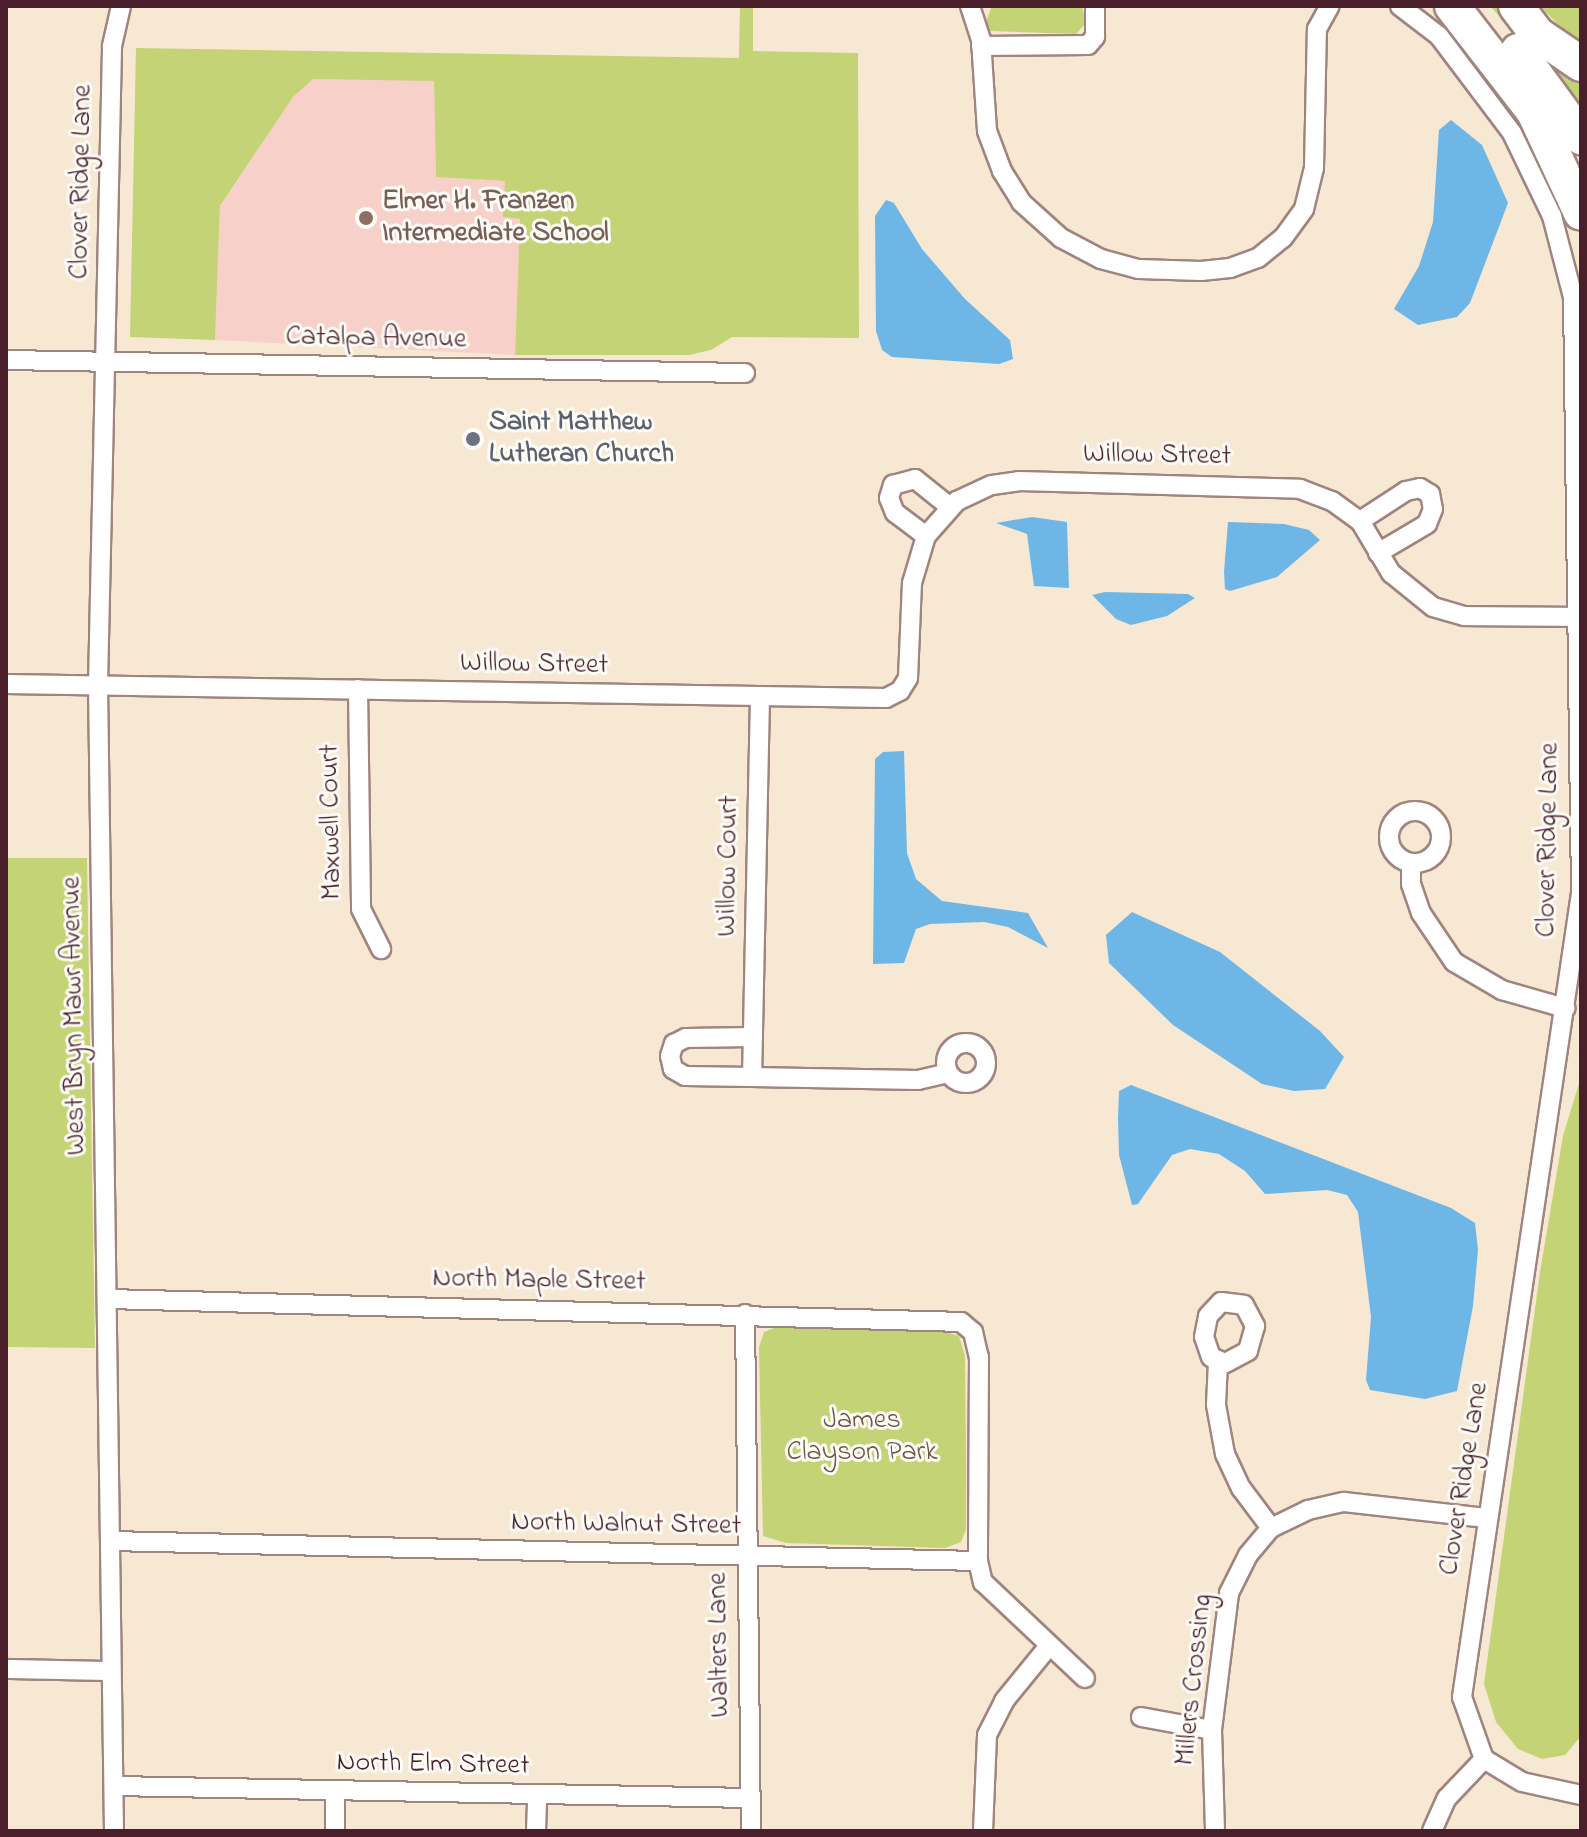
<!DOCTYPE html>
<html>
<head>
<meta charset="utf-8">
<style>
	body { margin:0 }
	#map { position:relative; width:1587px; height:1837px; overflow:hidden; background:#f7e8d3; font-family:"Indie Flower",sans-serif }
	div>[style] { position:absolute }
	.built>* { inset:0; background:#f7d0ca }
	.green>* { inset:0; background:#c4d375 }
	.water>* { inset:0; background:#6eb6e6 }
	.roads { filter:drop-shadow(2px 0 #a0847f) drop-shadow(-2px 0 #a0847f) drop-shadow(0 2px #a0847f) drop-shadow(0 -2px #a0847f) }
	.street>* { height:18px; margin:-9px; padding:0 9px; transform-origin:9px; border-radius:9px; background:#fff }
	.street>.ring { margin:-9px; padding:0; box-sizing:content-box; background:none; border:18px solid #fff; border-radius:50% }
	.highway>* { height:34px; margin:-17px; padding:0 17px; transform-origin:17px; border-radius:17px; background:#fff }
	.dots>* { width:22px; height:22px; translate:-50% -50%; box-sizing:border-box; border:4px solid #fdfcf7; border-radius:50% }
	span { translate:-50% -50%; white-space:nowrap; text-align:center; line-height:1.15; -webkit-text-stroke:6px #fdfcf7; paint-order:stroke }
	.street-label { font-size:28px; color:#4a1f2b }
	.education-label { font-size:28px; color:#785e54; font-weight:700 }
	.left { translate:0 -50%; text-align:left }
	.worship-label { font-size:28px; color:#5b616d; font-weight:700 }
	.park-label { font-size:28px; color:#6f5541 }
	.frame { position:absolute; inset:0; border:8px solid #4a1f2b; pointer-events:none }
</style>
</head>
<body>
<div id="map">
	<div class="built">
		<div style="clip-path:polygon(312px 79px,434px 80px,436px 177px,505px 181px,520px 219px,515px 355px,215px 340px,220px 207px,293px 97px)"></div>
	</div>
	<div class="green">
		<div style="clip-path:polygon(740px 6px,753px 6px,753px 51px,858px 53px,859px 338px,732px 337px,711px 350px,689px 355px,515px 355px,520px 219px,503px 217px,505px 181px,436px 177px,434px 81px,313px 79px,293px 97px,220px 206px,215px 340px,130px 337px,136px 48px,739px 58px)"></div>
		<div style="clip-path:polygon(992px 6px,1082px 6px,1086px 23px,1076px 34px,990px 31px,986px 21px)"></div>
		<div style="clip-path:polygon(1490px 6px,1499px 6px,1517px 31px,1581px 80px,1581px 117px,1542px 63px)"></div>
		<div style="clip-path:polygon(1540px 6px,1581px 6px,1581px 42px,1570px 37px)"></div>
		<div style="clip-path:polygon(6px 858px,87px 858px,95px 1348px,6px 1347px)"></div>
		<div style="clip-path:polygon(1581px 1077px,1581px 1736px,1565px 1755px,1542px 1759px,1518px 1749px,1496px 1722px,1484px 1684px,1540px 1272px,1563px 1136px)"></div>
		<div style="clip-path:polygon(777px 1327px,940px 1330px,959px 1336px,965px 1356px,966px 1461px,966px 1529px,961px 1542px,945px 1548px,786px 1543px,763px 1536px,759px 1347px,764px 1332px)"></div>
	</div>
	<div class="water">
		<div style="clip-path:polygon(1451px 120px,1482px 145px,1508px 203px,1470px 303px,1457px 317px,1418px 325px,1394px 309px,1419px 266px,1433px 222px,1439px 130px)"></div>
		<div style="clip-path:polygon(886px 200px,894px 203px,922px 249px,965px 299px,1010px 340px,1013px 359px,999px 364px,892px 357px,882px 350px,876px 331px,875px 216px)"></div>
		<div style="clip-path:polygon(1032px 517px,1067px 522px,1069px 588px,1034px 586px,1027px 534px,996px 523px)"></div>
		<div style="clip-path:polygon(1228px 522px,1284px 524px,1309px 530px,1320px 540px,1277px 577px,1230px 591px,1225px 589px,1224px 572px)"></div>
		<div style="clip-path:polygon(1105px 592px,1188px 594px,1195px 598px,1167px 616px,1131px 625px,1116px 619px,1092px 595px)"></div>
		<div style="clip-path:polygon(904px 751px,907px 853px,916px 879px,942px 901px,1028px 913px,1048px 948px,1008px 927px,984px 922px,930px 924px,916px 929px,904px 963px,873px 964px,875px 759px,883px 752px)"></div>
		<div style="clip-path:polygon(1132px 912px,1220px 952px,1320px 1031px,1344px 1057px,1325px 1089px,1294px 1091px,1262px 1084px,1173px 1025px,1109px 963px,1106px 935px)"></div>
		<div style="clip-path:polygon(1131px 1085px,1451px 1208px,1475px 1223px,1478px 1250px,1473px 1306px,1457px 1391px,1425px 1399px,1370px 1390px,1366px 1380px,1371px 1317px,1358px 1212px,1347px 1195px,1327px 1190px,1265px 1194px,1245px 1171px,1219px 1154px,1190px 1149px,1172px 1155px,1138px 1204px,1132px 1205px,1119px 1155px,1118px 1118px,1119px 1091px)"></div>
	</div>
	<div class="roads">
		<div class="street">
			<div style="left:970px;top:6px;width:36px;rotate:72deg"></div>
			<div style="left:981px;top:40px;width:91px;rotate:86.2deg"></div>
			<div style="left:987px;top:131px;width:43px;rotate:69.4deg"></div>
			<div style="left:1002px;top:171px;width:36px;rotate:58deg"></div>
			<div style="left:1021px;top:202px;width:54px;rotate:42deg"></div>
			<div style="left:1061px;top:238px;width:45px;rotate:27.7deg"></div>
			<div style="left:1101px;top:259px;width:39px;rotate:15deg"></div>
			<div style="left:1139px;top:269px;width:62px;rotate:1.8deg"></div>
			<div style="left:1201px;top:271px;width:29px;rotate:-6deg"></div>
			<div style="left:1230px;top:268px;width:30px;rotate:-20deg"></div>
			<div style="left:1258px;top:258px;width:32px;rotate:-39deg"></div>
			<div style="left:1283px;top:238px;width:36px;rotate:-54deg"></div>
			<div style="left:1304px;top:209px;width:42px;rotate:-76.3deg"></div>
			<div style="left:1314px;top:168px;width:139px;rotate:-88.8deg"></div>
			<div style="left:1317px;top:29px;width:26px;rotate:-61deg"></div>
			<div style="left:1400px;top:6px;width:49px;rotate:37.6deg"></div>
			<div style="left:1439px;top:36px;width:121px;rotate:53deg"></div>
			<div style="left:1512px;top:133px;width:92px;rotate:64.3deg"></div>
			<div style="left:1552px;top:216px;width:84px;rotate:75.5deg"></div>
			<div style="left:1573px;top:297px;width:596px;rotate:89.23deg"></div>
			<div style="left:1581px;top:893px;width:813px;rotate:98.42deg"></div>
			<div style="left:1462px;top:1697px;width:66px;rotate:70.5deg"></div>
			<div style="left:1484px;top:1759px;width:44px;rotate:31.2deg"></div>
			<div style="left:1522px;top:1782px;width:60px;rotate:12.4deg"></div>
			<div style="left:981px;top:46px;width:107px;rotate:-0.5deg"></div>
			<div style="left:1088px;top:45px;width:11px;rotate:-49deg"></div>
			<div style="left:1095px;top:37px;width:31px;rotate:-90deg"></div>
			<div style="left:6px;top:360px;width:739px;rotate:1.01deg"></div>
			<div style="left:1360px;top:521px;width:55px;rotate:-33.1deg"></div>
			<div style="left:1406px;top:491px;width:14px;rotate:-12deg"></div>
			<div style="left:1420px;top:488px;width:12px;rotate:31deg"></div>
			<div style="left:1430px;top:494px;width:15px;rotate:79deg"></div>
			<div style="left:1433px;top:509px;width:16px;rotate:112deg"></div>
			<div style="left:1427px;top:524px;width:57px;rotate:149.4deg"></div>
			<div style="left:926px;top:536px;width:39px;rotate:-143deg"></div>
			<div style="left:895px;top:513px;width:16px;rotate:-112deg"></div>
			<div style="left:889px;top:498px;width:14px;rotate:-73deg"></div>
			<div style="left:893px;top:485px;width:23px;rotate:-15deg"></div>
			<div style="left:915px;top:479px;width:45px;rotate:38.7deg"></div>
			<div style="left:6px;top:684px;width:880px;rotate:0.91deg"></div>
			<div style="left:886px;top:698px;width:16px;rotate:-27deg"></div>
			<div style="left:900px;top:691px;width:15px;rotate:-58deg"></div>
			<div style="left:908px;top:678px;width:95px;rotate:-87.6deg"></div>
			<div style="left:912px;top:583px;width:49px;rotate:-73.4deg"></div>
			<div style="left:926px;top:536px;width:47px;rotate:-48.5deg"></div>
			<div style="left:957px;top:501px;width:38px;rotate:-25deg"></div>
			<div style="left:992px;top:485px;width:27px;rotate:-8deg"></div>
			<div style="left:1019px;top:481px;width:281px;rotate:1.6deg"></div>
			<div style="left:1300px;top:489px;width:34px;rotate:21deg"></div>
			<div style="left:1332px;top:501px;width:34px;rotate:36deg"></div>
			<div style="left:1360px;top:521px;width:61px;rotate:59.2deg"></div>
			<div style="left:1391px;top:573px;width:54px;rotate:39deg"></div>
			<div style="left:1433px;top:607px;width:32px;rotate:16deg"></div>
			<div style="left:1464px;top:616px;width:115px;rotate:0.5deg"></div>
			<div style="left:358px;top:689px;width:220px;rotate:89.2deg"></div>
			<div style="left:361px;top:909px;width:45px;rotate:63.4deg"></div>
			<div style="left:760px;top:697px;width:380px;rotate:91.2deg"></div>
			<div style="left:752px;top:1077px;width:166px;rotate:1deg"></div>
			<div style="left:918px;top:1080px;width:31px;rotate:-13deg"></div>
			<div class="ring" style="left:1389px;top:811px;width:34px;height:34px"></div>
			<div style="left:1411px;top:864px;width:20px;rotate:90deg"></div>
			<div style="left:1411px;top:884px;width:31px;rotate:71deg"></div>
			<div style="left:1421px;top:913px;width:59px;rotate:56deg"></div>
			<div style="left:1454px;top:962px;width:56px;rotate:30.3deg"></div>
			<div style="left:1502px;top:990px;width:66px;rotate:15.9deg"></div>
			<div class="ring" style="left:946px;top:1043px;width:22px;height:22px"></div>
			<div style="left:752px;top:1077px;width:67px;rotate:-179.1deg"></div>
			<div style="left:685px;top:1076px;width:14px;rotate:-150deg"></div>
			<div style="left:673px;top:1069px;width:13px;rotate:-103deg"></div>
			<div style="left:670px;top:1056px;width:13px;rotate:-72deg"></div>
			<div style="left:674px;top:1044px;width:13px;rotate:-27deg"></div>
			<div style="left:686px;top:1038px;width:67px;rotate:-0.9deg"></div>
			<div style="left:108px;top:1299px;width:853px;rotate:1.54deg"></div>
			<div style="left:961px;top:1322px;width:16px;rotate:40deg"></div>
			<div style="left:973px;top:1332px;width:26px;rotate:77deg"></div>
			<div style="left:979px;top:1357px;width:204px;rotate:90.3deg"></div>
			<div style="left:978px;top:1561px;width:22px;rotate:77deg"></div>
			<div style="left:983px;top:1582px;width:140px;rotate:43.3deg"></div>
			<div style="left:1221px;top:1302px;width:23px;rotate:7deg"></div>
			<div style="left:1244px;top:1305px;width:24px;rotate:62deg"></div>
			<div style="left:1255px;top:1326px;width:26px;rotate:106deg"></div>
			<div style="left:1248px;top:1351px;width:26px;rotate:152deg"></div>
			<div style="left:1225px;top:1363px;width:15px;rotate:-157deg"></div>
			<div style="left:1211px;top:1357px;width:21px;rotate:-109deg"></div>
			<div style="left:1204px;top:1337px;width:21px;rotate:-79deg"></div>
			<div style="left:1208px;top:1316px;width:19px;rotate:-47deg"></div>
			<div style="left:745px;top:1314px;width:517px;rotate:89.34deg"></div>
			<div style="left:1218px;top:1362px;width:43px;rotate:92.7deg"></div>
			<div style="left:1216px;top:1405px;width:50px;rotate:79.6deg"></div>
			<div style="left:1225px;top:1454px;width:38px;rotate:65deg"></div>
			<div style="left:1241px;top:1488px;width:50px;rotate:53.1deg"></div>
			<div style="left:110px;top:1541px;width:868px;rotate:1.32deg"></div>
			<div style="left:6px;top:1669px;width:104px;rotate:1.1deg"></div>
			<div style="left:1141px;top:1717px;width:72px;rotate:10.4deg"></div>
			<div style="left:114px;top:1786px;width:637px;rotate:1.08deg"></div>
			<div style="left:114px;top:1831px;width:1146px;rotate:-90.8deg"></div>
			<div style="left:98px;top:685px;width:639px;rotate:-88.74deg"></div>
			<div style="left:112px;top:46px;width:41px;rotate:-77.3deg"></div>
			<div style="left:335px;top:1831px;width:40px;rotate:-90deg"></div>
			<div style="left:536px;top:1831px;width:36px;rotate:-88deg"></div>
			<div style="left:983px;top:1831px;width:96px;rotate:-87.6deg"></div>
			<div style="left:987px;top:1735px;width:38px;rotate:-63deg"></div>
			<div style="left:1004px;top:1701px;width:70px;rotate:-50.8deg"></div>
			<div style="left:1215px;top:1831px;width:101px;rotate:-91.7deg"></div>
			<div style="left:1212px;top:1730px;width:138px;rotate:-82.9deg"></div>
			<div style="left:1229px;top:1593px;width:42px;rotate:-63.4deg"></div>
			<div style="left:1248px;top:1555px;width:35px;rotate:-50deg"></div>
			<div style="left:1271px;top:1528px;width:41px;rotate:-25.9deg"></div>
			<div style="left:1308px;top:1510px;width:37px;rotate:-13deg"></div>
			<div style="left:1344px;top:1502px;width:143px;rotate:6.4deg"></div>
			<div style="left:1432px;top:1831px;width:36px;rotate:-66deg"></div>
			<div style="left:1447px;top:1798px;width:54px;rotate:-46.5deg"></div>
		</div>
		<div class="highway">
			<div style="left:1452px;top:6px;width:134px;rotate:52.3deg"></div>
			<div style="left:1534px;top:112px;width:111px;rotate:65deg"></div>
			<div style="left:1516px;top:6px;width:35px;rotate:53deg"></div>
			<div style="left:1537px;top:34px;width:53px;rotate:34.3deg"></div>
			<div style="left:1518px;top:51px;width:107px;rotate:53.8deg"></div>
		</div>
	</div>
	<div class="dots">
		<div style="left:366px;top:218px;background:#8d6e63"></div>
		<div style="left:473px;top:439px;background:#6b7280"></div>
	</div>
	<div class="street-label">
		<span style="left:82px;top:182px;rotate:-89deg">Clover Ridge Lane</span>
		<span style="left:376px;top:339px;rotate:1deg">Catalpa Avenue</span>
		<span style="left:1157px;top:456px;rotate:1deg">Willow Street</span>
		<span style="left:534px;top:665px;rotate:1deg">Willow Street</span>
		<span style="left:332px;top:822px;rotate:-91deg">Maxwell Court</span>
		<span style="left:1549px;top:840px;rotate:-89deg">Clover Ridge Lane</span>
		<span style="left:729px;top:866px;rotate:-89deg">Willow Court</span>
		<span style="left:75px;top:1016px;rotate:-91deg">West Bryn Mawr Avenue</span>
		<span style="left:539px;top:1281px;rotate:1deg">North Maple Street</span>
		<span style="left:1465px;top:1479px;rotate:-81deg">Clover Ridge Lane</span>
		<span style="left:626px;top:1525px;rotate:1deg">North Walnut Street</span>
		<span style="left:720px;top:1645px;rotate:-91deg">Walters Lane</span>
		<span style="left:1195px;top:1680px;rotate:-84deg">Millers Crossing</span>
		<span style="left:433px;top:1765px;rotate:1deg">North Elm Street</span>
	</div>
	<div class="education-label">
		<span class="left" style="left:382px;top:218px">Elmer H. Franzen<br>Intermediate School</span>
	</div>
	<div class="worship-label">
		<span class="left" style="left:489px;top:439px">Saint Matthew<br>Lutheran Church</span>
	</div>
	<div class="park-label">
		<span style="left:862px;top:1437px">James<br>Clayson Park</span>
	</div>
	<div class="frame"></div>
</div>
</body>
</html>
